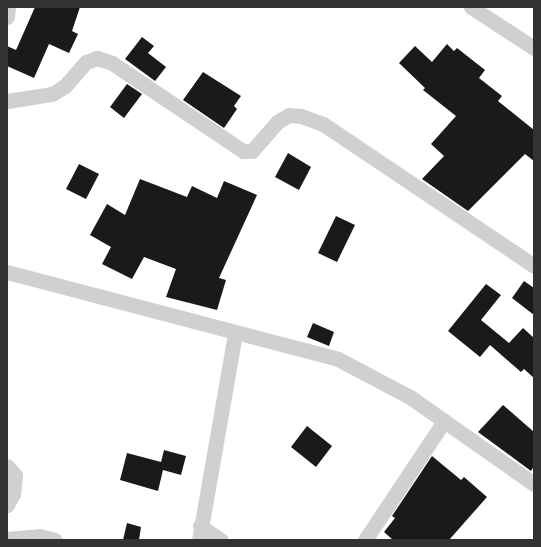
<!DOCTYPE html>
<html>
<head>
<meta charset="utf-8">
<style>
	body { margin:0 }
	#map { position:relative; width:541px; height:547px; overflow:hidden; background:#fff; font-family:"Sofia Sans Condensed",sans-serif }
	div>[style] { position:absolute }
	.building>* { inset:0; background:#1a1a1a }
	.street>* { height:15px; margin:-7.5px; padding:0 7.5px; transform-origin:7.5px; border-radius:7.5px; background:#d0d0d0 }
	span { translate:-50% -50%; white-space:nowrap; text-align:center; line-height:1.15; -webkit-text-stroke:4px #fff; paint-order:stroke }
	.frame { position:absolute; inset:0; border:8px solid #333; pointer-events:none }
</style>
</head>
<body>
<div id="map">
	<div class="building">
		<div style="clip-path:polygon(35px 7px,80px 7px,72px 31px,78px 34px,69px 53px,49px 44px,34px 78px,7px 66px,7px 46px,16px 50px)"></div>
		<div style="clip-path:polygon(142px 37px,154px 46px,148px 53px,166px 67px,155px 81px,125px 59px)"></div>
		<div style="clip-path:polygon(447px 44px,454px 51px,457px 48px,485px 70px,479px 78px,502px 96px,498px 101px,534px 130px,534px 161px,525px 154px,468px 211px,422px 179px,444px 156px,431px 144px,456px 116px,423px 90px,425px 88px,399px 63px,415px 46px,432px 62px)"></div>
		<div style="clip-path:polygon(203px 72px,241px 96px,234px 106px,237px 109px,224px 128px,183px 100px)"></div>
		<div style="clip-path:polygon(127px 84px,142px 94px,124px 118px,110px 107px)"></div>
		<div style="clip-path:polygon(288px 153px,311px 167px,299px 190px,275px 177px)"></div>
		<div style="clip-path:polygon(79px 164px,99px 174px,86px 199px,66px 189px)"></div>
		<div style="clip-path:polygon(140px 179px,187px 197px,192px 186px,217px 198px,224px 181px,257px 195px,219px 278px,226px 280px,217px 310px,166px 297px,176px 269px,144px 257px,132px 279px,102px 264px,111px 247px,90px 235px,107px 204px,125px 215px)"></div>
		<div style="clip-path:polygon(336px 216px,355px 225px,337px 262px,318px 253px)"></div>
		<div style="clip-path:polygon(524px 281px,534px 288px,534px 315px,512px 298px)"></div>
		<div style="clip-path:polygon(486px 284px,501px 295px,481px 320px,509px 343px,523px 328px,534px 338px,534px 378px,524px 369px,521px 372px,490px 345px,480px 357px,448px 331px)"></div>
		<div style="clip-path:polygon(313px 323px,334px 332px,329px 346px,307px 337px)"></div>
		<div style="clip-path:polygon(503px 405px,534px 432px,534px 466px,531px 471px,478px 432px)"></div>
		<div style="clip-path:polygon(307px 426px,332px 446px,316px 467px,291px 447px)"></div>
		<div style="clip-path:polygon(164px 450px,186px 456px,181px 475px,163px 470px,158px 491px,120px 480px,127px 453px,161px 462px)"></div>
		<div style="clip-path:polygon(432px 456px,461px 480px,464px 477px,487px 497px,449px 540px,393px 540px,384px 532px,395px 518px,392px 516px)"></div>
		<div style="clip-path:polygon(127px 523px,141px 527px,139px 540px,123px 540px)"></div>
	</div>
	<div class="street">
		<div style="left:471px;top:7px;width:75px;rotate:33.1deg"></div>
		<div style="left:7px;top:17px;width:10px;rotate:-84deg"></div>
		<div style="left:7px;top:101px;width:46px;rotate:-8.8deg"></div>
		<div style="left:52px;top:94px;width:15px;rotate:-32deg"></div>
		<div style="left:65px;top:86px;width:32px;rotate:-49deg"></div>
		<div style="left:86px;top:62px;width:12px;rotate:-20deg"></div>
		<div style="left:97px;top:58px;width:16px;rotate:18deg"></div>
		<div style="left:112px;top:63px;width:158px;rotate:33.9deg"></div>
		<div style="left:243px;top:151px;width:9px"></div>
		<div style="left:252px;top:151px;width:38px;rotate:-49deg"></div>
		<div style="left:277px;top:122px;width:14px;rotate:-30deg"></div>
		<div style="left:289px;top:115px;width:12px;rotate:5deg"></div>
		<div style="left:301px;top:116px;width:23px;rotate:20deg"></div>
		<div style="left:323px;top:124px;width:254px;rotate:33.9deg"></div>
		<div style="left:7px;top:272px;width:342px;rotate:14.7deg"></div>
		<div style="left:338px;top:359px;width:81px;rotate:27.8deg"></div>
		<div style="left:410px;top:397px;width:151px;rotate:35.1deg"></div>
		<div style="left:7px;top:466px;width:12px;rotate:48deg"></div>
		<div style="left:15px;top:475px;width:19px;rotate:96deg"></div>
		<div style="left:13px;top:494px;width:13px;rotate:119deg"></div>
		<div style="left:200px;top:526px;width:25px;rotate:34deg"></div>
		<div style="left:7px;top:539px;width:32px;rotate:-5deg"></div>
		<div style="left:39px;top:536px;width:16px;rotate:14deg"></div>
		<div style="left:199px;top:540px;width:210px;rotate:-80.1deg"></div>
		<div style="left:365px;top:540px;width:143px;rotate:-56.4deg"></div>
	</div>
	<div class="frame"></div>
</div>
</body>
</html>
